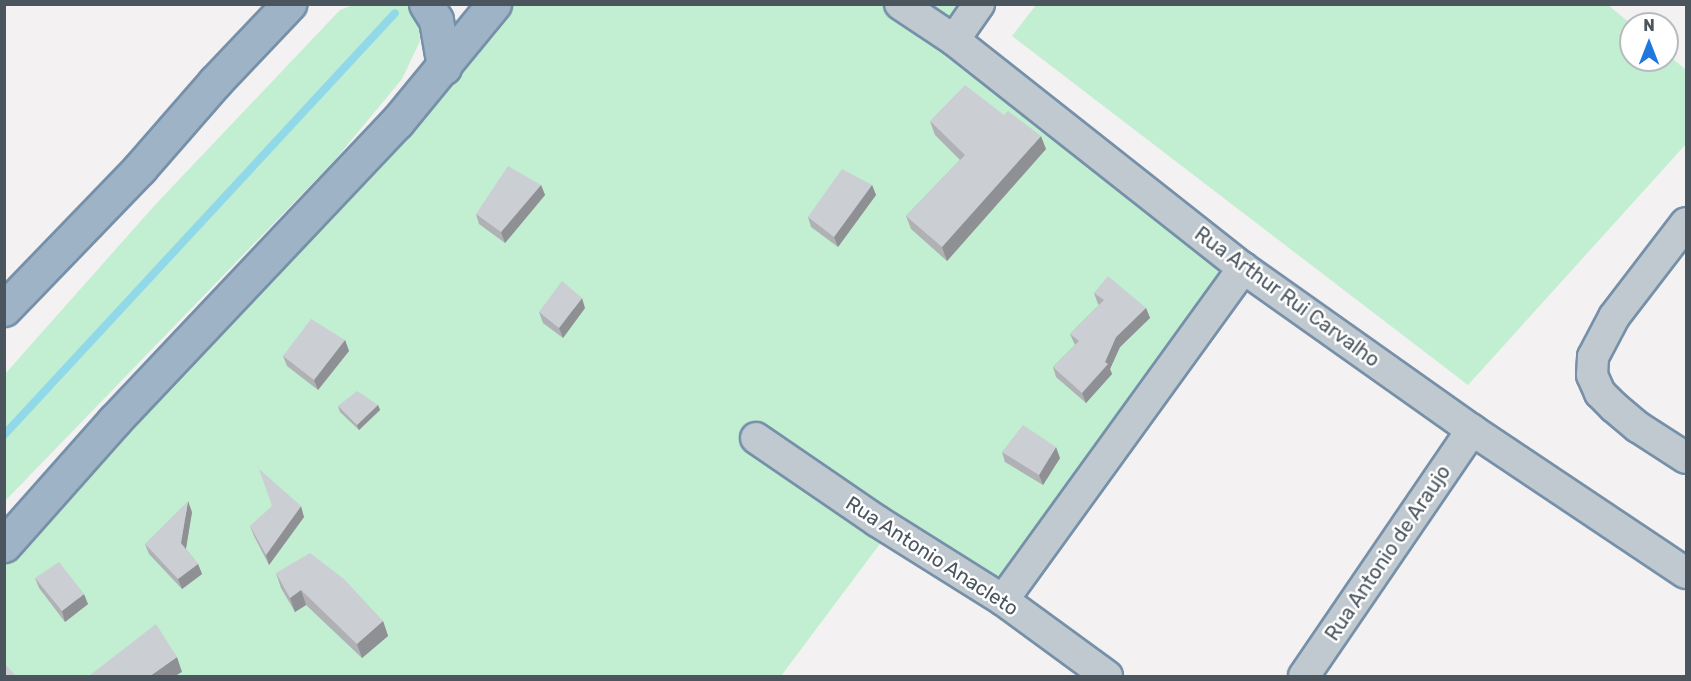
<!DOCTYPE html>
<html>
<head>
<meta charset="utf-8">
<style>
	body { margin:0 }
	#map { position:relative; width:1691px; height:681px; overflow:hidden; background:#f3f1f1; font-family:Rubik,sans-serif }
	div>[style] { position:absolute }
	.green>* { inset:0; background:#c2eed2 }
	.stream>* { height:8px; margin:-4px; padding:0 4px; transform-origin:4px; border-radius:4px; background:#91d9e9 }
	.roads { filter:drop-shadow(2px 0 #7690a9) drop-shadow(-2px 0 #7690a9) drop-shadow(0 2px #7690a9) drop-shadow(0 -2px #7690a9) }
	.minor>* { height:30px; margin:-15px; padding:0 15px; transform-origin:15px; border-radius:15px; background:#c0c9cf }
	.trunk>* { height:33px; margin:-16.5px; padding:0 16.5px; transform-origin:16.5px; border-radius:16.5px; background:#9eb3c6 }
	.wall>* { inset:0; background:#afb1b5 }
	.shaded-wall>* { inset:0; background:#8e9094 }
	.building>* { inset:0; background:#cbced3 }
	span { translate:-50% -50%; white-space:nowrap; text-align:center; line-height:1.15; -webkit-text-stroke:5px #fff; paint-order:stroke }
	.street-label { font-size:20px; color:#4a555e }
	.frame { position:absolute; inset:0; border:6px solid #4a555e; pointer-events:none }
	.north { position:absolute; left:1619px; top:12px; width:60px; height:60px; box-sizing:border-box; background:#fff; border:2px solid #b7bbbf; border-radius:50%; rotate:0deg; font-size:16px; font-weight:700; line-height:24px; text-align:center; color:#4a555e }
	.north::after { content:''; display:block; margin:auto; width:21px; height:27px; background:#2078df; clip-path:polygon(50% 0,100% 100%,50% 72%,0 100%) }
</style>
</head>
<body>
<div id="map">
	<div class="green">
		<div style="clip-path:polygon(353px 5px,407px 5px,418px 16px,420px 41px,402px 79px,334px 161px,5px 501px,5px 374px,155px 205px,340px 10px)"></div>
		<div style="clip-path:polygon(489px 5px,900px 5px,1242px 269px,1004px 596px,891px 529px,781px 676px,5px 676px,5px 545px)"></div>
		<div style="clip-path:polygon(924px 5px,965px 5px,952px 23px)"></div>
		<div style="clip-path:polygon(1036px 5px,1608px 5px,1631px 24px,1631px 60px,1667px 60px,1667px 54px,1686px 70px,1686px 144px,1468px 385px,1012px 36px)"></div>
	</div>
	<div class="stream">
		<div style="left:4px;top:435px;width:575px;rotate:-47.18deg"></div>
	</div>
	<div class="roads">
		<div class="minor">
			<div style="left:900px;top:4px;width:65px;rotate:33.7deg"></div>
			<div style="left:954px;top:40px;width:368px;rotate:38.3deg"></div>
			<div style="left:1243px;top:268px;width:281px;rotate:35.3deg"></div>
			<div style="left:1472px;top:430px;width:257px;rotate:33.8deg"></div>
			<div style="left:954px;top:40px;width:44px;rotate:-55.2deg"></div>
			<div style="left:1686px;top:223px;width:118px;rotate:127.5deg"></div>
			<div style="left:1614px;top:317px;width:45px;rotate:117.7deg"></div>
			<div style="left:1593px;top:357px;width:18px;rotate:93deg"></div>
			<div style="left:1592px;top:375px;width:20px;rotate:66deg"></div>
			<div style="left:1600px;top:393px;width:20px;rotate:45deg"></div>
			<div style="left:1614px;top:407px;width:31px;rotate:40deg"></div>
			<div style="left:1638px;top:427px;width:57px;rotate:32.9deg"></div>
			<div style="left:756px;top:438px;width:147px;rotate:34.4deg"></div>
			<div style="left:877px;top:521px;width:149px;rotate:32.1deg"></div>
			<div style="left:1003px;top:600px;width:129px;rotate:36.2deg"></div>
			<div style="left:1003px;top:600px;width:410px;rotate:-54.1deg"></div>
			<div style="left:1304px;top:676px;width:298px;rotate:-55.7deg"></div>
		</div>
		<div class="trunk">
			<div style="left:426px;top:4px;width:19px;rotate:58deg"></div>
			<div style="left:436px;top:20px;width:48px;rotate:80.3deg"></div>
			<div style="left:4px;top:309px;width:196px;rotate:-46deg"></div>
			<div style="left:140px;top:168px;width:114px;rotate:-48.9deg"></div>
			<div style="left:215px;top:82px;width:108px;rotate:-46.5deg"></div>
			<div style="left:4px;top:545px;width:166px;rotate:-48.4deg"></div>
			<div style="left:114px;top:421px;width:412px;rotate:-46.6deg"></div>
			<div style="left:397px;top:122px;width:153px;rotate:-50.6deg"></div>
		</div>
	</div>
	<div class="wall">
		<div style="clip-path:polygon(930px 121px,1046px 149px,947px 261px,911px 229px,906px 216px,960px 160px,935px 135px)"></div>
		<div style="clip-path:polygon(541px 185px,545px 195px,505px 243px,479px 224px,476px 214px)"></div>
		<div style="clip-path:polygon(872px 185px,876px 195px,838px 247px,811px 227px,808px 217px)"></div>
		<div style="clip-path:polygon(1094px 293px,1146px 308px,1150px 318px,1120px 347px,1110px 369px,1112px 374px,1086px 403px,1056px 377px,1053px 367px,1075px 345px,1070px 334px,1099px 305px,1098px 304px)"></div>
		<div style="clip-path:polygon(585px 308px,563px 338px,543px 323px,539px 312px)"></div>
		<div style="clip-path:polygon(345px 340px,349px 351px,318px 390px,287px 366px,283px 356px)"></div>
		<div style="clip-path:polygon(378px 405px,380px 410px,359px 430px,340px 412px,338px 406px)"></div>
		<div style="clip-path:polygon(1002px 452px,1060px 458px,1043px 485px,1005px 462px)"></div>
		<div style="clip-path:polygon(192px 512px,186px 549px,198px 564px,202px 574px,182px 589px,149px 554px,145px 544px)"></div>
		<div style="clip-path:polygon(304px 517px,269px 565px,254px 536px,250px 526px)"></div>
		<div style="clip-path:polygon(276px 573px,383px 621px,388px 636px,362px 658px,306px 605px,295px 612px,281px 588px)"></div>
		<div style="clip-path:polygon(35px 578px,88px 604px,65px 622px,39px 588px)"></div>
	</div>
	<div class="shaded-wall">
		<div style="clip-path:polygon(1041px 136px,1046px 149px,947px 261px,942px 247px)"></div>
		<div style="clip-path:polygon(541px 185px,545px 195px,505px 243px,501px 232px)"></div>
		<div style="clip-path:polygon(872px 185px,876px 195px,838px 247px,834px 237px)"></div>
		<div style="clip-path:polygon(582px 298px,585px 308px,563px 338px,559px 328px)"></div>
		<div style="clip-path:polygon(1146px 308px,1150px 318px,1120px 347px,1110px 369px,1112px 374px,1086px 403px,1082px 393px,1105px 362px,1116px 337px)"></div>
		<div style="clip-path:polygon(345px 340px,349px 351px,318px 390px,314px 380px)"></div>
		<div style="clip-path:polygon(378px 405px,380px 410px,359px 430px,357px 425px)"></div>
		<div style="clip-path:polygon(1056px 447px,1060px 458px,1043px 485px,1039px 475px)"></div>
		<div style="clip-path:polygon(188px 501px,192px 512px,185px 554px,181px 543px)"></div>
		<div style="clip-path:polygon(301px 506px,304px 517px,269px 565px,266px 555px)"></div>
		<div style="clip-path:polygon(198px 564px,202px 574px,182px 589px,178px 579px)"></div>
		<div style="clip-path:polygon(301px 590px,306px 605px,295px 612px,290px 598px)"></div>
		<div style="clip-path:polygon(84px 594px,88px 604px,65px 622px,62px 611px)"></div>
		<div style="clip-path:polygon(383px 621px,388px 636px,362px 658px,357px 644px)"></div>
		<div style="clip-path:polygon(177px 657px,182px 672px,175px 676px,150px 676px)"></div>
	</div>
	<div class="building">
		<div style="clip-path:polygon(965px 85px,1004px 115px,1008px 111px,1041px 136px,942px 247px,906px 216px,965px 155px,930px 121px)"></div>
		<div style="clip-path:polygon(508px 166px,541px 185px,501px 232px,476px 214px)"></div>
		<div style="clip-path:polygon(842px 169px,872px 185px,834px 237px,808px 217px)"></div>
		<div style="clip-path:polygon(1108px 276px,1146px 308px,1116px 337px,1105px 362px,1108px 364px,1082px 393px,1053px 367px,1079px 341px,1070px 334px,1104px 300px,1094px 293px)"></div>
		<div style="clip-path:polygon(562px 281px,582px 298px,559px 328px,539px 312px)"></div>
		<div style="clip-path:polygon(311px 319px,345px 340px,314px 380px,283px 356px)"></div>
		<div style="clip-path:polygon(357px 391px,378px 405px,357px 425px,338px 406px)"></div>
		<div style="clip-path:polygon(1023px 425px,1056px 447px,1039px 475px,1002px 452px)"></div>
		<div style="clip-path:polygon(259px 469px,301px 506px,266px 555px,250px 526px,272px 506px)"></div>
		<div style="clip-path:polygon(188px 501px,181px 543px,198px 564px,178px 579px,145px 544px)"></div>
		<div style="clip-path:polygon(310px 553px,344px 579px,383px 621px,357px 644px,301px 590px,290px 598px,276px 573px)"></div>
		<div style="clip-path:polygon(59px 562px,84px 594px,62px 611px,35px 578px)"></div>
		<div style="clip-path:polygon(156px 624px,177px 657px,150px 676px,89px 676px)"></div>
		<div style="clip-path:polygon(4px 663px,16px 676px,4px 676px)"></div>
	</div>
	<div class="street-label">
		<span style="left:1287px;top:297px;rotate:36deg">Rua Arthur Rui Carvalho</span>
		<span style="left:1388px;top:553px;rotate:-56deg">Rua Antonio de Araujo</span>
		<span style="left:932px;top:556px;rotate:33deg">Rua Antonio Anacleto</span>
	</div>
	<div class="frame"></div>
	<div class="north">N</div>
</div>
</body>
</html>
